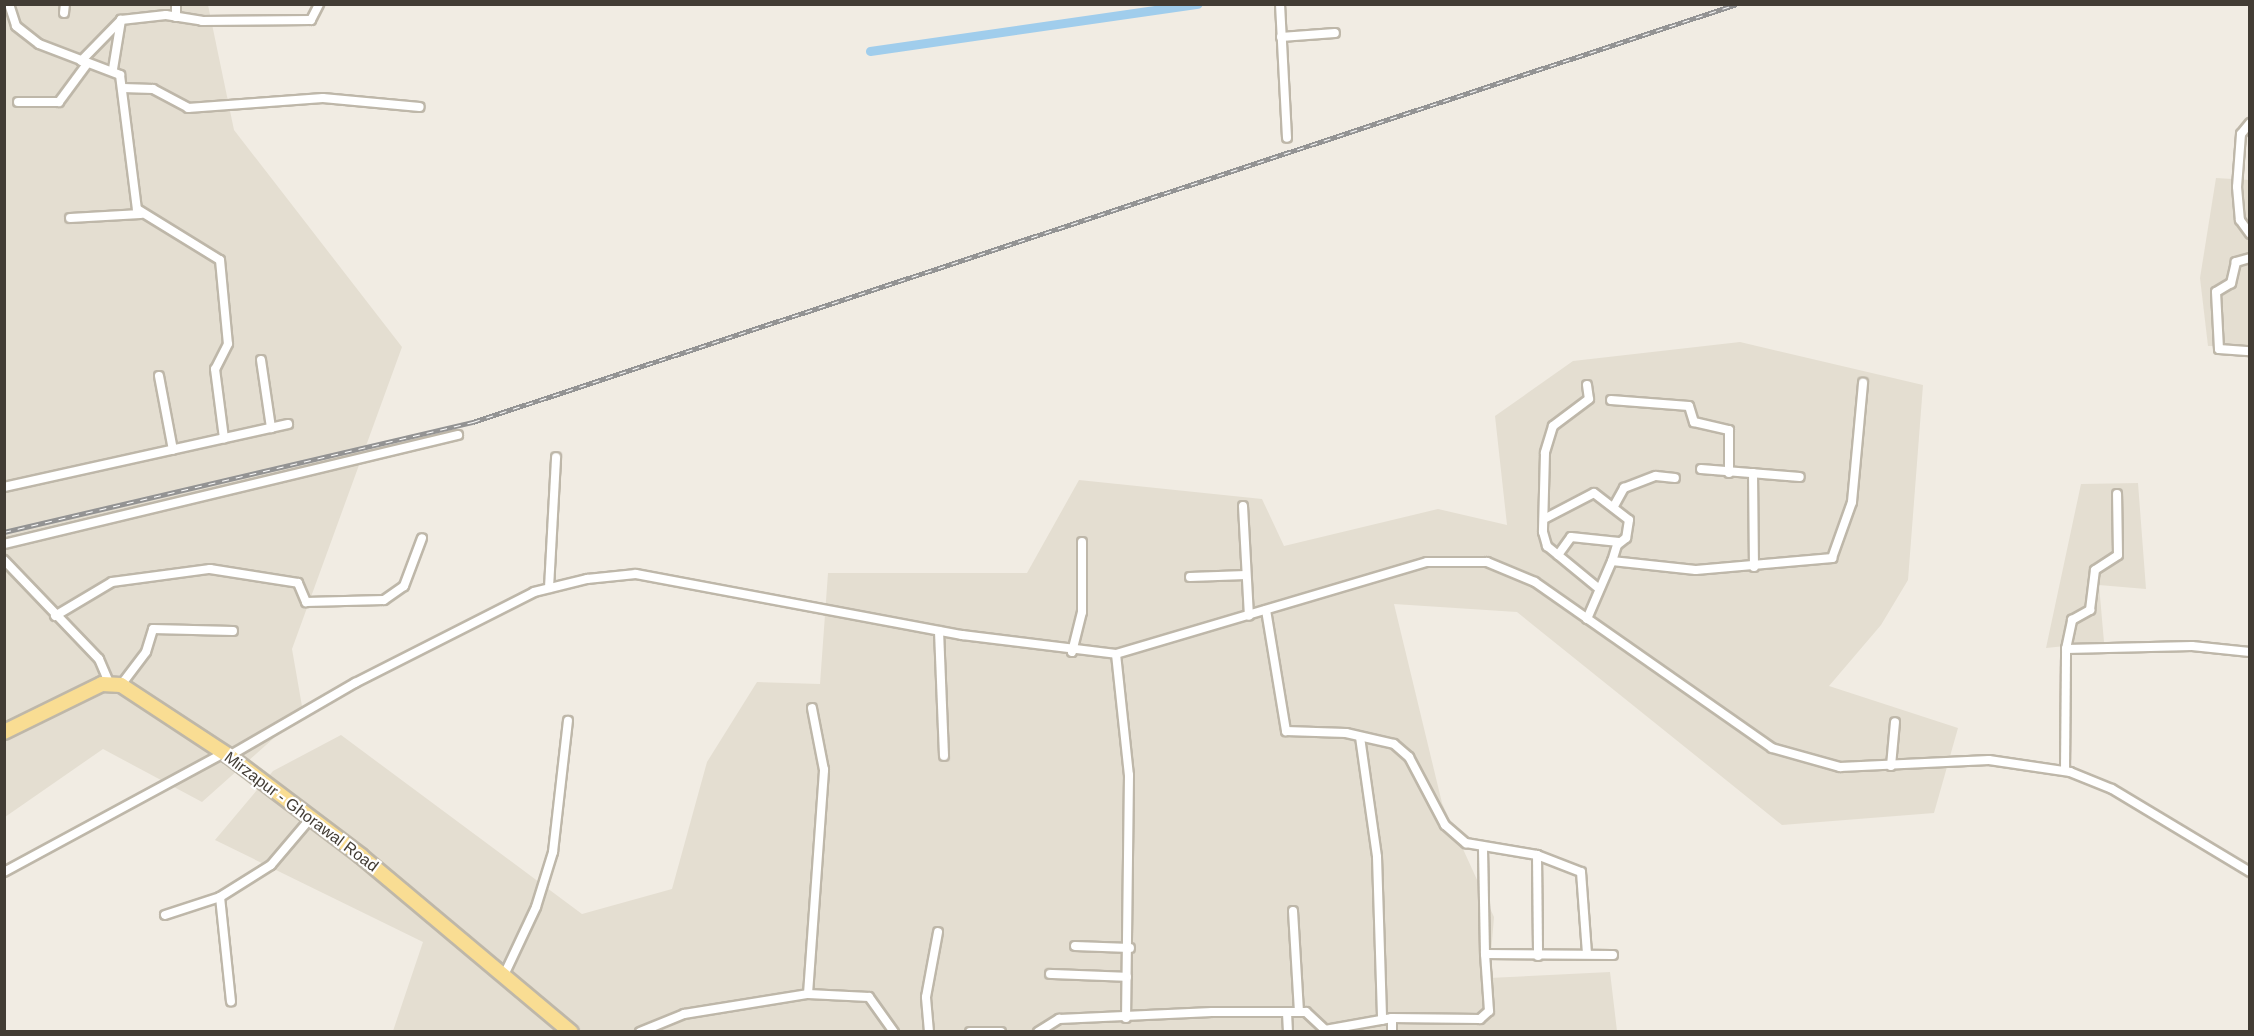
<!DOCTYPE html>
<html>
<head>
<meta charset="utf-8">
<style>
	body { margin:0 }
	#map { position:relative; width:2254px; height:1036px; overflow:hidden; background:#f1ece3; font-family:Arial,sans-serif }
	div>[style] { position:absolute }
	.residential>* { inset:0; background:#e4ded1 }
	.canal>* { height:9px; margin:-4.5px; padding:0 4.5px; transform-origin:4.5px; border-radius:4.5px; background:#a0cdec }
	.roads { filter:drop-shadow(2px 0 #beb7a9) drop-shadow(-2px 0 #beb7a9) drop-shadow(0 2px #beb7a9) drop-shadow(0 -2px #beb7a9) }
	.minor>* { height:8px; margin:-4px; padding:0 4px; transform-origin:4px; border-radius:4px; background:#fff }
	.primary>* { height:14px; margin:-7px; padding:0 7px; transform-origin:7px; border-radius:7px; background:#f9dd93 }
	.rail>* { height:4.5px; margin-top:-2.25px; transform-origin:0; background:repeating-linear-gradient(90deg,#fff 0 7px,#939393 0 14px); box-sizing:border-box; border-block:2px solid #939393 }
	span { translate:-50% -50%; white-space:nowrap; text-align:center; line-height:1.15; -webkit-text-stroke:4.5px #fff; paint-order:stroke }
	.street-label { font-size:16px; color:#423c34 }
	.frame { position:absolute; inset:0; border:6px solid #423c34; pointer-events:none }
</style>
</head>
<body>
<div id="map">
	<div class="residential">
		<div style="clip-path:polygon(5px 5px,208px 5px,234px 130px,402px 347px,292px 649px,303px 712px,202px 802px,103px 749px,5px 817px)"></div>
		<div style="clip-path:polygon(2216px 178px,2249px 180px,2249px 346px,2208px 346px,2200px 278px)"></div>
		<div style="clip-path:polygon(1740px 342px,1923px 385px,1908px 580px,1881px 625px,1829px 686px,1958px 728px,1934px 813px,1782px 825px,1517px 612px,1394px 604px,1442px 803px,1494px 917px,1489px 978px,1610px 972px,1617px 1031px,393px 1031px,423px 942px,215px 840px,273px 771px,341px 735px,582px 914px,672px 889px,707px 762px,757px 682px,820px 684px,828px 573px,1027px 573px,1079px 480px,1262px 499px,1284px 546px,1438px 509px,1507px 525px,1495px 416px,1573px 361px)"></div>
		<div style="clip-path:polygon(2138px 483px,2146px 589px,2099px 585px,2104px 642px,2046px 648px,2081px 484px)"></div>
	</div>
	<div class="canal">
		<div style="left:870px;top:51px;width:331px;rotate:-8.2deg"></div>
	</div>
	<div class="roads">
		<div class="minor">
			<div style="left:9px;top:4px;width:23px;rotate:72deg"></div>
			<div style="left:16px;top:26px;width:29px;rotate:38deg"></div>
			<div style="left:39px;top:44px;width:87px;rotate:20.9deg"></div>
			<div style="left:120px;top:75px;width:135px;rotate:82.8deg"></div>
			<div style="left:137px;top:209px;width:97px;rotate:31.6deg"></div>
			<div style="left:220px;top:260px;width:84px;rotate:84.6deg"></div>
			<div style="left:228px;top:344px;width:28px;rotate:117deg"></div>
			<div style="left:215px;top:369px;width:70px;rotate:82.6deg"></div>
			<div style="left:1280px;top:4px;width:134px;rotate:87deg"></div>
			<div style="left:64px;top:13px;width:9px;rotate:-84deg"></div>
			<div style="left:176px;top:17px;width:13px;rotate:-90deg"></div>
			<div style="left:1281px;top:37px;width:54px;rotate:-4.2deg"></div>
			<div style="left:81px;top:61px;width:57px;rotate:-45.7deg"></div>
			<div style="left:121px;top:20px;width:45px;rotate:-6.3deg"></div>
			<div style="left:166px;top:15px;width:36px;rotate:9deg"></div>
			<div style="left:202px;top:21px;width:109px;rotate:-0.5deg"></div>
			<div style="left:311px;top:20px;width:18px;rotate:-63deg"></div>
			<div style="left:113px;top:69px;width:50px;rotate:-80.7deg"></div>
			<div style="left:123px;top:88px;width:30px;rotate:2deg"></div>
			<div style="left:153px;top:89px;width:40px;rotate:28deg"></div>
			<div style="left:188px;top:108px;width:135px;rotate:-4.2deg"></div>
			<div style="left:323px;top:98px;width:97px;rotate:5.3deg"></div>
			<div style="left:18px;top:102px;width:41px"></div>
			<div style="left:59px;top:102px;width:47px;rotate:-53.6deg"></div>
			<div style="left:2250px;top:123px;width:14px;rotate:129deg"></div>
			<div style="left:2241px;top:134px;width:53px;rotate:94.3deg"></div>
			<div style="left:2237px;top:187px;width:33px;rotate:85deg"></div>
			<div style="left:2240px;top:220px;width:17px;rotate:54deg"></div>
			<div style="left:70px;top:218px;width:71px;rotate:-3.2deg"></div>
			<div style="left:2250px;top:258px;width:15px;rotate:164deg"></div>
			<div style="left:2236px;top:262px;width:22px;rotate:103deg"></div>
			<div style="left:2231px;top:283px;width:17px;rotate:149deg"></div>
			<div style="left:2216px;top:292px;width:57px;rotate:87deg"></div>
			<div style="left:2219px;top:349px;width:31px;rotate:4deg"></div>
			<div style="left:261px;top:360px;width:69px;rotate:81.6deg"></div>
			<div style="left:159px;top:376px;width:75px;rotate:79.3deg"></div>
			<div style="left:1587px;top:385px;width:14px;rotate:82deg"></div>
			<div style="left:1589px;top:399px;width:45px;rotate:143.1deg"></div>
			<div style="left:1553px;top:426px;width:28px;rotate:107deg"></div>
			<div style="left:1545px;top:453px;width:79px;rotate:91.5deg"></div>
			<div style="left:1543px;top:532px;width:15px;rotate:74deg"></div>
			<div style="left:1547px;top:546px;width:65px;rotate:39.4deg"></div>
			<div style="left:1611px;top:400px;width:78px;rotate:4.4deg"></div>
			<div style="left:1689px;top:406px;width:17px;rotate:73deg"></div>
			<div style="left:1694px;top:422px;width:36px;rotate:13deg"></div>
			<div style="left:1729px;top:430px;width:43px;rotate:90deg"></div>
			<div style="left:1701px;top:469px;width:99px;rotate:4.6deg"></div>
			<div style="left:1753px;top:473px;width:94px;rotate:89.4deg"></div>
			<div style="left:4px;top:487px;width:291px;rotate:-12.5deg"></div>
			<div style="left:1243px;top:506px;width:110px;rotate:86.9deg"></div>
			<div style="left:1614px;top:506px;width:21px;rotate:-61deg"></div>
			<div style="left:1624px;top:488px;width:34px;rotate:-21deg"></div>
			<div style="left:1656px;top:476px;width:19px;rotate:6deg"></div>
			<div style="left:1544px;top:519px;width:56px;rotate:-27.5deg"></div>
			<div style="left:1594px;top:493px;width:44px;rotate:37.6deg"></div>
			<div style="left:1629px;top:520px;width:18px;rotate:99deg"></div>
			<div style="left:1626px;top:538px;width:11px;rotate:142deg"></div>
			<div style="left:1617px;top:545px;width:17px;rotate:107deg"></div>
			<div style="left:4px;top:544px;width:467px;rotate:-13.5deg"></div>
			<div style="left:1558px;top:555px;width:22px;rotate:-54deg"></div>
			<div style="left:1571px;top:537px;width:48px;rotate:5.9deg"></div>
			<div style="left:4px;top:560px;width:137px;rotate:46.2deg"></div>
			<div style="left:99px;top:659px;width:26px;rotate:67deg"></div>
			<div style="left:1190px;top:577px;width:56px;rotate:-2deg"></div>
			<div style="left:549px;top:588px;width:131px;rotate:-86.9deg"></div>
			<div style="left:1266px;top:610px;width:123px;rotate:80.6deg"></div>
			<div style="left:1286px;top:731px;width:60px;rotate:1.9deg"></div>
			<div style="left:1346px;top:733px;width:49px;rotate:12.9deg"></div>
			<div style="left:1394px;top:744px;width:20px;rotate:41deg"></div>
			<div style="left:1409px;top:757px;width:77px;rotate:62.1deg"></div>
			<div style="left:1445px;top:825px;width:28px;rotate:41deg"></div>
			<div style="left:1466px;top:843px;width:72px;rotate:9.6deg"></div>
			<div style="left:1537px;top:855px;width:47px;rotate:21.1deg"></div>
			<div style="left:1581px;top:872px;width:82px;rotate:85.8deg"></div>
			<div style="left:55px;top:616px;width:66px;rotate:-30.8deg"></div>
			<div style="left:112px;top:582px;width:99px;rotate:-7.6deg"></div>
			<div style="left:210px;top:569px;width:89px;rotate:9deg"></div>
			<div style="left:298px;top:583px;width:21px;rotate:67deg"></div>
			<div style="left:306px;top:602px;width:78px;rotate:-1.5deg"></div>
			<div style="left:384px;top:600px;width:24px;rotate:-35deg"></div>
			<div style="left:404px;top:586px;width:51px;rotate:-69.4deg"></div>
			<div style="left:1587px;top:619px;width:63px;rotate:-66.7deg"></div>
			<div style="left:1612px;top:561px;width:84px;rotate:6.1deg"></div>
			<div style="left:1696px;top:570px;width:137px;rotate:-5deg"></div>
			<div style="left:1832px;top:558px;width:59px;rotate:-70.3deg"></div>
			<div style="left:1852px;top:502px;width:120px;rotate:-84.7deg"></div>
			<div style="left:939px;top:631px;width:125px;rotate:87.7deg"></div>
			<div style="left:2066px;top:649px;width:30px;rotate:-78deg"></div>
			<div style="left:2072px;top:620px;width:21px;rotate:-29deg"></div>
			<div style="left:2090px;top:610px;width:40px;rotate:-82.9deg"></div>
			<div style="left:2095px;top:570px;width:27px;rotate:-33deg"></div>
			<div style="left:2118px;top:555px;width:61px;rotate:-90.9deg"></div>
			<div style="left:1072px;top:652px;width:41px;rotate:-76deg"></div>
			<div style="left:1082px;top:612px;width:70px;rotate:-90deg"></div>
			<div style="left:1116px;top:654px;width:122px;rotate:83.9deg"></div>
			<div style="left:1129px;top:775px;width:243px;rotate:90.7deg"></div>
			<div style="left:121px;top:685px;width:41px;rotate:-52.9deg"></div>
			<div style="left:146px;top:652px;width:24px;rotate:-73deg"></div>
			<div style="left:153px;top:629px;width:80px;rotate:1.4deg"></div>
			<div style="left:1360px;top:737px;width:121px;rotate:81.9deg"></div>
			<div style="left:1377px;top:857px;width:163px;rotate:88.2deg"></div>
			<div style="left:229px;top:756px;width:146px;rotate:-30.1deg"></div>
			<div style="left:355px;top:683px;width:201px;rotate:-26.9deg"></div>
			<div style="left:534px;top:592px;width:55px;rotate:-13.8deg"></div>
			<div style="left:587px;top:579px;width:49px;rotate:-5.8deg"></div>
			<div style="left:636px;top:574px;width:332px;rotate:10.6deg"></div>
			<div style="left:962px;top:635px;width:155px;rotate:7deg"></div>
			<div style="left:1116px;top:654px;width:324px;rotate:-16.5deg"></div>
			<div style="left:1427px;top:562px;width:60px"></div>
			<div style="left:1487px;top:562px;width:52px;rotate:22.6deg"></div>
			<div style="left:1535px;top:582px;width:289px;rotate:35deg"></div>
			<div style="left:1772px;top:748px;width:71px;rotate:15.6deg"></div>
			<div style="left:1840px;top:767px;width:149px;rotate:-2.7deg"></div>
			<div style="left:1989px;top:760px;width:82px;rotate:8.4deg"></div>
			<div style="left:2070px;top:772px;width:45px;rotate:22deg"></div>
			<div style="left:2112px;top:789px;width:161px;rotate:31deg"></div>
			<div style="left:1891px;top:766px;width:44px;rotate:-84.8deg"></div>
			<div style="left:2065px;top:771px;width:122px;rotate:-89.5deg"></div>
			<div style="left:2066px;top:649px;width:126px;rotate:-1.4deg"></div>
			<div style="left:2192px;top:646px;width:58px;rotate:5.9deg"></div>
			<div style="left:1483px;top:849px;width:105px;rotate:88.9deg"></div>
			<div style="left:1485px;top:954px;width:128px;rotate:0.4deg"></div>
			<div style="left:1537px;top:855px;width:101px;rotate:89.4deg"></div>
			<div style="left:4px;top:872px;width:250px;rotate:-28.4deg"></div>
			<div style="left:220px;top:897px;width:105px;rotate:84deg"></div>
			<div style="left:1293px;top:911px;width:101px;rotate:86.6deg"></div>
			<div style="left:165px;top:915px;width:58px;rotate:-18.1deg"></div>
			<div style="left:220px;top:897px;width:60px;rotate:-32.1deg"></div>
			<div style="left:271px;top:865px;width:60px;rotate:-49.7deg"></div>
			<div style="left:1075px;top:946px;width:55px;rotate:2.1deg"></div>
			<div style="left:505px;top:973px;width:73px;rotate:-64.8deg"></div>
			<div style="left:536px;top:907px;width:58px;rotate:-72.8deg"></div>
			<div style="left:553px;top:852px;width:132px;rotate:-83.5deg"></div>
			<div style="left:1050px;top:974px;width:77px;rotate:2.2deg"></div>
			<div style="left:808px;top:994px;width:225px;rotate:-85.9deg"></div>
			<div style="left:824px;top:770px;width:63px;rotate:-101deg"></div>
			<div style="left:1287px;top:1013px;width:19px;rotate:87deg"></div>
			<div style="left:1392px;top:1018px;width:14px;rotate:90deg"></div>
			<div style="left:640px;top:1032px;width:48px;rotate:-22.2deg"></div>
			<div style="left:684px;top:1014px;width:126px;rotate:-9.2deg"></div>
			<div style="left:808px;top:994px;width:61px;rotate:2.8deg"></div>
			<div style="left:869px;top:997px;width:43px;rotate:54.5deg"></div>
			<div style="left:929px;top:1032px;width:35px;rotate:-95deg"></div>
			<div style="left:926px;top:997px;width:66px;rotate:-79.5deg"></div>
			<div style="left:970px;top:1032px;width:31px"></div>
			<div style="left:1038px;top:1032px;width:25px;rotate:-32deg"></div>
			<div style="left:1059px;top:1019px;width:153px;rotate:-2.6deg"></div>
			<div style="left:1212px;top:1012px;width:94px"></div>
			<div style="left:1306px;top:1012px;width:26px;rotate:43deg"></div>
			<div style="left:1325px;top:1030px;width:68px;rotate:-10.2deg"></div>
			<div style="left:1392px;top:1018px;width:88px;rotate:0.7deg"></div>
			<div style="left:1480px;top:1019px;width:12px;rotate:-42deg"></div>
			<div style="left:1489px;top:1011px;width:57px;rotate:-94deg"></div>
		</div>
		<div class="primary">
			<div style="left:4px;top:732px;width:109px;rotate:-26.1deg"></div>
			<div style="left:102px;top:684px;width:19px;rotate:3deg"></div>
			<div style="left:121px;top:685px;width:129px;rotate:33.3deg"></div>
			<div style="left:229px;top:756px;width:166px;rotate:37.1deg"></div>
			<div style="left:361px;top:856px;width:274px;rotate:40deg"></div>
		</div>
	</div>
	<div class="rail">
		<div style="left:4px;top:532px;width:482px;rotate:-13.2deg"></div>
		<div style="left:473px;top:422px;width:1331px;rotate:-18.3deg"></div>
	</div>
	<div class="street-label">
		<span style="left:301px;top:812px;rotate:37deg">Mirzapur - Ghorawal Road</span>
	</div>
	<div class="frame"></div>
</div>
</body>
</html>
